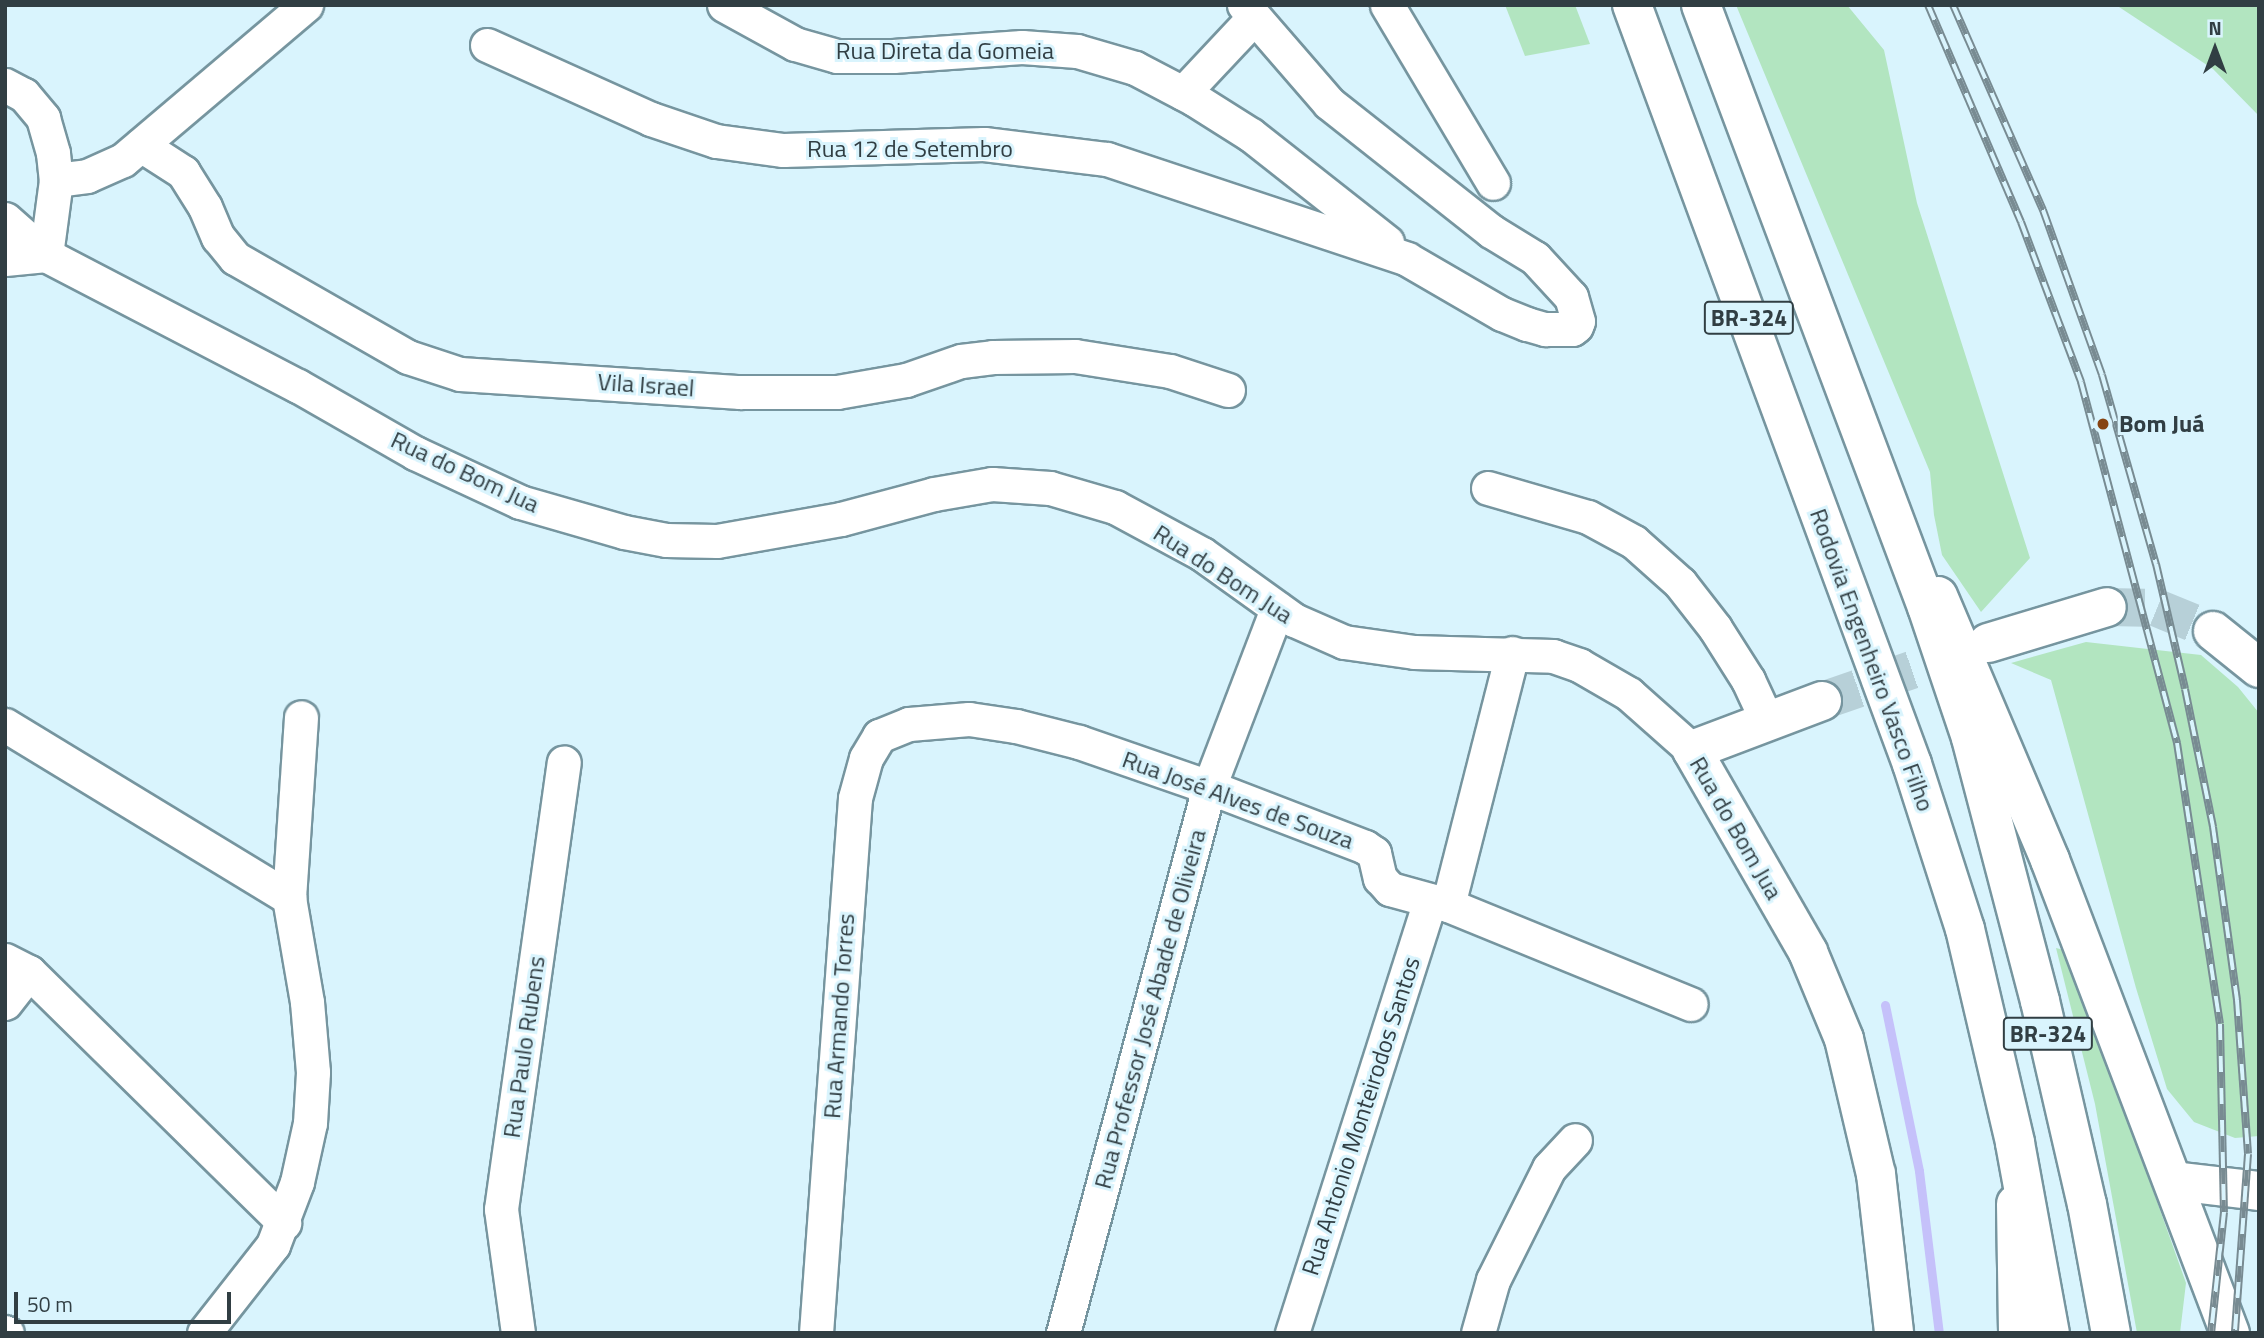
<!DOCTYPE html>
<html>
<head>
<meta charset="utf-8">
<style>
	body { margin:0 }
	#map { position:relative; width:2264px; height:1338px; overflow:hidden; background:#d9f4fd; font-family:"Titillium Web",sans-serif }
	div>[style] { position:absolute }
	.green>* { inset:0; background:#b2e5c0 }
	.stream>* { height:9px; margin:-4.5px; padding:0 4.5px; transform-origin:4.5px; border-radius:4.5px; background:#c5c1fa }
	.tertiary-tunnel>* { height:38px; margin-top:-19px; transform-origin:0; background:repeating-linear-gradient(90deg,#b7d0d8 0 38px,transparent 0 57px) }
	.roads { filter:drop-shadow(2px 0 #76959f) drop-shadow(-2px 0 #76959f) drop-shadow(0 2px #76959f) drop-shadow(0 -2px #76959f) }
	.minor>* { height:33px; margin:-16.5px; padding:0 16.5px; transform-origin:16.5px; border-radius:16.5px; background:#fff }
	.tertiary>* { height:38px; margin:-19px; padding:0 19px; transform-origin:19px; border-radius:19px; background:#fff }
	.primary>* { height:38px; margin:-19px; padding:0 19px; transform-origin:19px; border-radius:19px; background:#fff }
	.motorway>* { height:38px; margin:-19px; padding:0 19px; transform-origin:19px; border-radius:19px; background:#fff }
	.rail>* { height:8px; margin-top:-4px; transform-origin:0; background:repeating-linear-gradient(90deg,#d9f4fd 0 16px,#788b92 0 32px); box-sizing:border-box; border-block:2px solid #788b92 }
	.dots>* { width:19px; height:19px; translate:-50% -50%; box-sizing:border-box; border:4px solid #d9f4fd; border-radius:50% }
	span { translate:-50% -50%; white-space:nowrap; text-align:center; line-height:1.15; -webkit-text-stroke:6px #d9f4fd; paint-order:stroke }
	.shield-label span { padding:2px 5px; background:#d9f4fd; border:2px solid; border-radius:5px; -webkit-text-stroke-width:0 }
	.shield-label { font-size:23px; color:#313e43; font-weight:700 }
	.street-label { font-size:24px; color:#313e43 }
	.poi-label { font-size:24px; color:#313e43; font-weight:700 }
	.left { translate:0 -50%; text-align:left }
	.frame { position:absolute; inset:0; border:7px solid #313e43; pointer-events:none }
	.north { position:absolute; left:2180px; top:14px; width:70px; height:70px; -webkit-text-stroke:5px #d9f4fd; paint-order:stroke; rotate:0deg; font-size:19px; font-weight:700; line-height:28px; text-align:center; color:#313e43 }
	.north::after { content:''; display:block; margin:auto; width:24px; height:32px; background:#313e43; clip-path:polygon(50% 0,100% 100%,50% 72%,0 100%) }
	.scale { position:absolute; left:14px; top:1292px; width:217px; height:32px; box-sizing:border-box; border:4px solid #313e43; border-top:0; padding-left:9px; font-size:21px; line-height:24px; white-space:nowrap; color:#313e43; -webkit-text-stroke:5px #d9f4fd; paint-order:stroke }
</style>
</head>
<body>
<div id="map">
	<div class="green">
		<div style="clip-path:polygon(1505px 5px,1575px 5px,1590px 44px,1525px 56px)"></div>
		<div style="clip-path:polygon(1736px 5px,1847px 5px,1884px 50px,1917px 203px,2030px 558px,1981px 612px,1942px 555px,1934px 515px,1930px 472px)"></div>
		<div style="clip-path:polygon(2116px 5px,2259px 5px,2259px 116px,2213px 69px)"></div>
		<div style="clip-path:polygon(2086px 642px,2201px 655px,2238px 687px,2259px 713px,2259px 1136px,2235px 1138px,2194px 1122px,2167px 1089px,2136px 988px,2051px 680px,2011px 663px)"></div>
		<div style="clip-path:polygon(2056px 948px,2068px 951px,2186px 1283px,2180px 1333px,2137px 1333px,2095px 1104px)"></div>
	</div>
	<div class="stream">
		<div style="left:1885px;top:1005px;width:169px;rotate:78.4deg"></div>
		<div style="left:1919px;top:1171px;width:163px;rotate:83deg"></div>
	</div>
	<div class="tertiary-tunnel">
		<div style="left:2107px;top:607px;width:50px;rotate:1.1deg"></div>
		<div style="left:2157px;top:608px;width:61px;rotate:22.3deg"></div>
		<div style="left:1822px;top:701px;width:162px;rotate:-19.1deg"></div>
	</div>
	<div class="roads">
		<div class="minor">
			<div style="left:724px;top:5px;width:81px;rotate:28.8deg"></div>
			<div style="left:795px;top:44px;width:44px;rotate:15.9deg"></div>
			<div style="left:837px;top:56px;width:56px"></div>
			<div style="left:893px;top:56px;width:129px;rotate:-4deg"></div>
			<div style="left:1022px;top:47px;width:55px;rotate:4.2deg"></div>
			<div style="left:1077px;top:51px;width:60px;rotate:16.3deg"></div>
			<div style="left:1135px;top:68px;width:67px;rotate:27.7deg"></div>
			<div style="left:1194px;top:99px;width:67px;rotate:32.3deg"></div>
			<div style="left:1251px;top:135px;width:173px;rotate:38.2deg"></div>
			<div style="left:1387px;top:5px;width:207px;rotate:59.2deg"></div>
			<div style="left:487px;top:45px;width:180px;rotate:24.3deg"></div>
			<div style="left:651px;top:119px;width:69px;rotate:18.7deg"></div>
			<div style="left:716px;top:141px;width:68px;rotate:7.7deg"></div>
			<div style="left:783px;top:150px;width:201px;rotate:-1.7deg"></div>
			<div style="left:984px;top:144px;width:124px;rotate:7deg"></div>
			<div style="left:1107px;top:159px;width:316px;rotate:18.4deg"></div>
			<div style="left:1407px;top:259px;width:110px;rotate:30.1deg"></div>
			<div style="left:1502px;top:314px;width:27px;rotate:22deg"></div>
			<div style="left:1527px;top:324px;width:19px;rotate:16deg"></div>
			<div style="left:1545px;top:329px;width:27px"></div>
			<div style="left:1572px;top:329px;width:5px;rotate:-37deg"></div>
			<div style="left:1576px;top:326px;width:5px;rotate:-68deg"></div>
			<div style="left:1578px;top:321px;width:25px;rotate:-106deg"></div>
			<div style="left:1571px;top:297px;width:53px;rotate:-132.7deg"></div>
			<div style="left:1535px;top:258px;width:52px;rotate:-148.5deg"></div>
			<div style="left:1491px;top:231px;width:206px;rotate:-141.7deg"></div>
			<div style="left:1329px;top:103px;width:130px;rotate:-130.9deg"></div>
			<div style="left:5px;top:85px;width:21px;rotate:28deg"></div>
			<div style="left:24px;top:95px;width:30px;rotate:50deg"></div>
			<div style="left:43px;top:118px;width:36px;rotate:74deg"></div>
			<div style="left:53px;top:153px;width:27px;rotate:84deg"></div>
			<div style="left:1183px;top:93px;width:89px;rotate:-46.8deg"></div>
			<div style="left:141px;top:145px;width:50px;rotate:32.7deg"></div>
			<div style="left:183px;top:172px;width:41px;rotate:57.8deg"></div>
			<div style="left:205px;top:207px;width:33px;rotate:67deg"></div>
			<div style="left:218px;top:237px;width:27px;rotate:51deg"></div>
			<div style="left:235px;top:258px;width:199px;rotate:29.8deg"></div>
			<div style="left:408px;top:357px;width:55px;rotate:18.1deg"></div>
			<div style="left:460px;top:374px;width:281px;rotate:3.7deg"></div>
			<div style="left:740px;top:392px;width:97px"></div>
			<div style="left:837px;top:392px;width:70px;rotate:-9.9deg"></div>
			<div style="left:906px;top:380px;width:58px;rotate:-19.1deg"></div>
			<div style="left:961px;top:361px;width:32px;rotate:-7deg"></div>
			<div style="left:993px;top:357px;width:82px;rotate:-0.7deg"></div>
			<div style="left:1075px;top:356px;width:96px;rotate:9deg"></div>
			<div style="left:1170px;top:371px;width:61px;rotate:18.1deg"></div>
			<div style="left:5px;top:219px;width:55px;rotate:41.3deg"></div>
			<div style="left:46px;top:255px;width:284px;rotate:27.5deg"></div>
			<div style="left:298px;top:386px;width:135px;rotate:29.8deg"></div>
			<div style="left:415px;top:453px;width:116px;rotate:25deg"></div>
			<div style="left:520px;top:502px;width:108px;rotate:16.1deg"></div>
			<div style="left:624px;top:532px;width:43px;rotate:10.8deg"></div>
			<div style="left:666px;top:540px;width:51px;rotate:1.1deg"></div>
			<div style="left:717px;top:541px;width:126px;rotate:-10.1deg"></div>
			<div style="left:841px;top:519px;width:96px;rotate:-15deg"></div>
			<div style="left:934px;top:494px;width:59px;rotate:-9.8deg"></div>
			<div style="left:992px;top:484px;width:58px;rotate:3.9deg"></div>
			<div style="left:1050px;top:488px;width:68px;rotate:16.3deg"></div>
			<div style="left:1115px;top:507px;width:99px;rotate:28.4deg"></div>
			<div style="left:1202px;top:554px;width:113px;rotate:35.7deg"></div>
			<div style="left:1294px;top:620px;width:55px;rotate:23.7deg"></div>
			<div style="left:1344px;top:642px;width:71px;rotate:8.1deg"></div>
			<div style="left:1414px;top:652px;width:139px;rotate:1.6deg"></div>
			<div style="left:1553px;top:656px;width:28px;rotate:19deg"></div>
			<div style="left:1579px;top:665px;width:58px;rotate:30.1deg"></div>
			<div style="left:1629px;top:694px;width:84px;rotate:41.6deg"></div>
			<div style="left:46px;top:255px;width:76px;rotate:-82.4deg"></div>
			<div style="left:56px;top:180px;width:31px;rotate:-7deg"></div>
			<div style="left:87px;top:176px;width:39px;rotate:-24deg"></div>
			<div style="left:123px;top:160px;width:240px;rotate:-40.3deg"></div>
			<div style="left:5px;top:259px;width:41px;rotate:-5.6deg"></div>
			<div style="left:1488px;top:488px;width:104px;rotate:16.2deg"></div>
			<div style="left:1588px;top:517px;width:52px;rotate:28.5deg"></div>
			<div style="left:1634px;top:542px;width:62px;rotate:41.7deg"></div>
			<div style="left:1680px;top:583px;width:57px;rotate:52.1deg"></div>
			<div style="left:1715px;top:628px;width:62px;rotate:57.6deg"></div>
			<div style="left:1748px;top:680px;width:45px;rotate:65.1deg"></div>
			<div style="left:5px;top:725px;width:333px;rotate:31.3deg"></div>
			<div style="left:1448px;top:905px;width:260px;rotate:-75.7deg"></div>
			<div style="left:5px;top:960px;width:27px;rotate:27deg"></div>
			<div style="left:29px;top:972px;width:358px;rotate:44.5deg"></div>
			<div style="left:5px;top:1003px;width:39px;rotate:-52deg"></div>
			<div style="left:5px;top:1332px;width:2px;rotate:27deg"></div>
			<div style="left:204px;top:1333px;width:112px;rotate:-51.9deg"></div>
			<div style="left:273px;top:1245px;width:67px;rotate:-69.1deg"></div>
			<div style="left:297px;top:1182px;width:60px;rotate:-77.6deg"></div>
			<div style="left:310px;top:1123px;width:51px;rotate:-86.6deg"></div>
			<div style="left:313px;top:1072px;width:70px;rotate:-94.9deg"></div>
			<div style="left:307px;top:1002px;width:106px;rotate:-99.8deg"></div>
			<div style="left:289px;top:898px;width:181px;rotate:-86.2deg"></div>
			<div style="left:518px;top:1333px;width:125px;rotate:-97.8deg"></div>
			<div style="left:501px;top:1209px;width:451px;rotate:-82deg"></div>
			<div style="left:816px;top:1333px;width:536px;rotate:-85.83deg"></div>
			<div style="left:855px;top:798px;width:41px;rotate:-74.6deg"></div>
			<div style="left:866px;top:758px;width:26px;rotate:-59deg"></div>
			<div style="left:879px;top:736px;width:32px;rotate:-22deg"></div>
			<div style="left:909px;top:724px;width:60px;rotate:-4.8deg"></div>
			<div style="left:969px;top:719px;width:48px;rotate:8.5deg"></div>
			<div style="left:1016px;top:726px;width:65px;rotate:14.3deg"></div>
			<div style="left:1079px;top:742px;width:138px;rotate:19.1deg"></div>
			<div style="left:1209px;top:787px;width:167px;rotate:21deg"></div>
			<div style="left:1365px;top:847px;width:11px;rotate:34deg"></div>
			<div style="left:1374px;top:853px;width:26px;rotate:77deg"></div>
			<div style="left:1380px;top:878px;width:15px;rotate:48deg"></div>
			<div style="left:1390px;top:889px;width:60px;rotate:15.4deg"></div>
			<div style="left:1448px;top:905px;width:262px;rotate:22.2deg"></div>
			<div style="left:1063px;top:1333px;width:565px;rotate:-75.03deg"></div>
			<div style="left:1209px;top:787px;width:191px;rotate:-69.1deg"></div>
			<div style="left:1292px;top:1333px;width:454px;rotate:-72.3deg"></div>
			<div style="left:1478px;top:1333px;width:55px;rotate:-74.2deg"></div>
			<div style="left:1493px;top:1280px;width:125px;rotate:-63.4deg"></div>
			<div style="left:1549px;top:1168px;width:38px;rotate:-47deg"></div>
		</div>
		<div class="tertiary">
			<div style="left:2213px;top:631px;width:59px;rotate:38.8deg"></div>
			<div style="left:1988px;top:643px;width:124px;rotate:-16.8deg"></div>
			<div style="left:1822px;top:701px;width:139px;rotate:159.3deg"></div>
			<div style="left:1692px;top:750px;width:233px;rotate:60.1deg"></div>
			<div style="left:1808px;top:952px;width:94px;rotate:67.5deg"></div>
			<div style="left:1844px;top:1039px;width:139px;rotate:76.7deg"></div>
			<div style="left:1876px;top:1174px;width:160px;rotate:83.5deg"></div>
			<div style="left:2174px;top:1181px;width:86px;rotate:6.7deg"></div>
		</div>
		<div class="primary">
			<div style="left:1938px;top:596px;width:287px;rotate:67deg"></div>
			<div style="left:2050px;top:860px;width:506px;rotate:69.17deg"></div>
			<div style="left:2016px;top:1204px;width:129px;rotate:89.1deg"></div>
		</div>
		<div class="motorway">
			<div style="left:1632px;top:5px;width:809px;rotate:69.75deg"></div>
			<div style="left:1912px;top:764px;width:173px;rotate:72.2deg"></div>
			<div style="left:1965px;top:929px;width:220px;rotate:76.8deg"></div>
			<div style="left:2015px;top:1143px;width:193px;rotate:79.6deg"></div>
			<div style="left:1701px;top:5px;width:643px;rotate:69.42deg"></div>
			<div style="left:1927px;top:607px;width:138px;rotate:71.4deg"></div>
			<div style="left:1971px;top:738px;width:272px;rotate:75.3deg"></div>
			<div style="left:2040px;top:1001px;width:208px;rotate:77deg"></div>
			<div style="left:2087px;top:1204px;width:131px;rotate:79.5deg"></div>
		</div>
	</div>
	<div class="rail">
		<div style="left:1928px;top:5px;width:236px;rotate:66.8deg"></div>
		<div style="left:2021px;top:222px;width:171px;rotate:69.4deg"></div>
		<div style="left:2081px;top:382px;width:374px;rotate:75.1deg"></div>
		<div style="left:2177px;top:743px;width:284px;rotate:81.3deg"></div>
		<div style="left:2220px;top:1024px;width:188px;rotate:88.8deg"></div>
		<div style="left:2224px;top:1212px;width:122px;rotate:96.1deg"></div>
		<div style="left:1953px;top:5px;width:224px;rotate:66.3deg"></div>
		<div style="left:2043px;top:210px;width:175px;rotate:70.3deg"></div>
		<div style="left:2102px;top:375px;width:197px;rotate:74.1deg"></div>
		<div style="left:2156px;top:564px;width:128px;rotate:76.9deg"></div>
		<div style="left:2185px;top:689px;width:141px;rotate:78.5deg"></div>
		<div style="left:2213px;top:827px;width:175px;rotate:82.1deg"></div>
		<div style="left:2237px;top:1000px;width:154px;rotate:85.9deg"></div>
		<div style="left:2248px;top:1154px;width:179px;rotate:94.2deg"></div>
	</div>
	<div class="dots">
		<div style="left:2103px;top:424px;background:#864412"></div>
	</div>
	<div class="shield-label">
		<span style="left:1749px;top:318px">BR-324</span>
		<span style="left:2048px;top:1034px">BR-324</span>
	</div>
	<div class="street-label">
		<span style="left:945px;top:51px">Rua Direta da Gomeia</span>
		<span style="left:910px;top:149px">Rua 12 de Setembro</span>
		<span style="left:646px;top:385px;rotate:4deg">Vila Israel</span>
		<span style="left:465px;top:472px;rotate:25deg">Rua do Bom Jua</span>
		<span style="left:1223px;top:574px;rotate:33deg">Rua do Bom Jua</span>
		<span style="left:1872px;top:660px;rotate:70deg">Rodovia Engenheiro Vasco Filho</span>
		<span style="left:1238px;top:800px;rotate:20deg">Rua José Alves de Souza</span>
		<span style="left:1736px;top:828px;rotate:60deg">Rua do Bom Jua</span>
		<span style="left:1150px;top:1009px;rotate:-75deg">Rua Professor José Abade de Oliveira</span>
		<span style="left:839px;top:1016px;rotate:-86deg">Rua Armando Torres</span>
		<span style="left:524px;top:1047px;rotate:-82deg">Rua Paulo Rubens</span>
		<span style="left:1361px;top:1116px;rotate:-72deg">Rua Antonio Monteirodos Santos</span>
	</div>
	<div class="poi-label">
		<span class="left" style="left:2119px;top:424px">Bom Juá</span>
	</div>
	<div class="frame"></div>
	<div class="north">N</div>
	<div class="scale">50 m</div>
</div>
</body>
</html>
